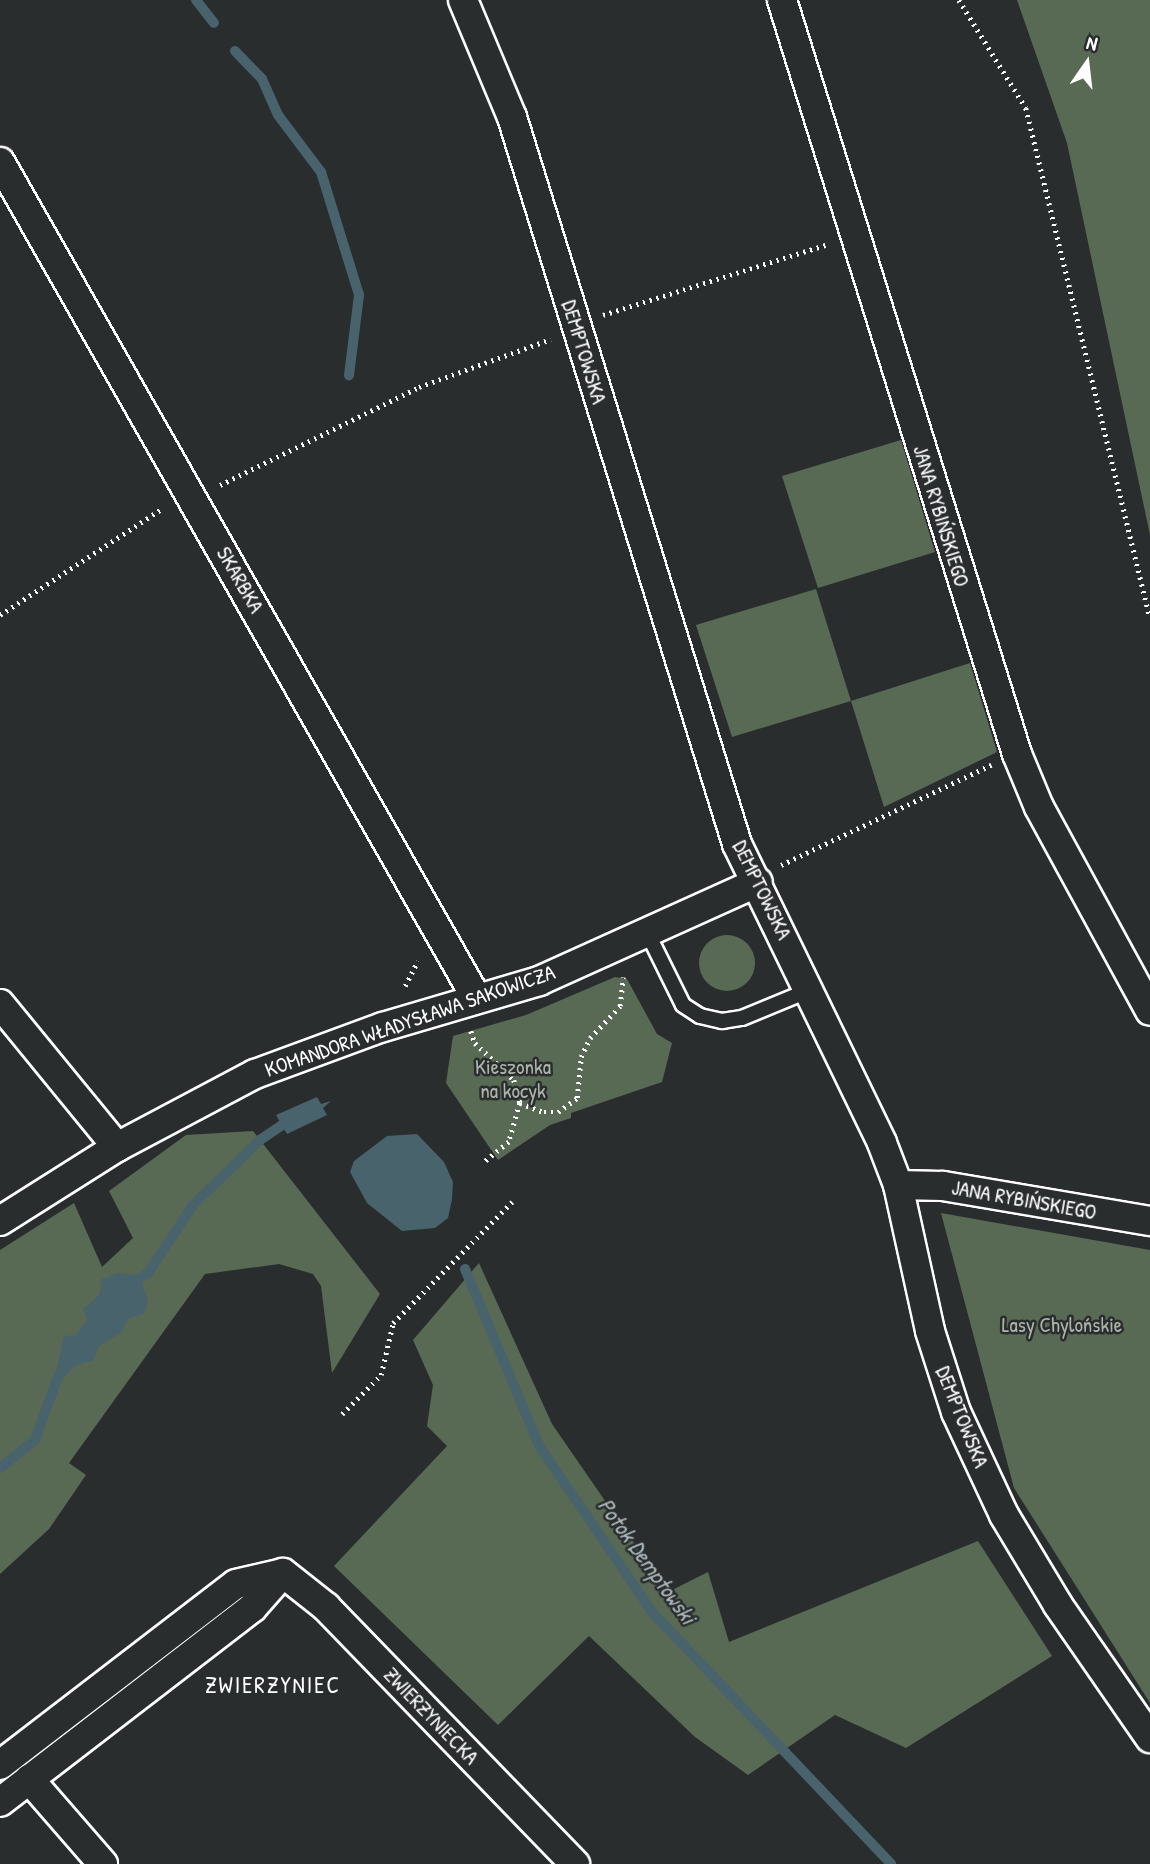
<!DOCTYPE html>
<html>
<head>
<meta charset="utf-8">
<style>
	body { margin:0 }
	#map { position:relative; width:1150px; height:1864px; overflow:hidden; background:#2a2d2e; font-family:"Patrick Hand",sans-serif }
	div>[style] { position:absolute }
	.green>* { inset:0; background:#596a54 }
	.round { border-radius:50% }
	.water>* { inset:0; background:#48636c }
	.stream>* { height:10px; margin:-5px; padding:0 5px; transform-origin:5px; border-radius:5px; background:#48636c }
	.path>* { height:4.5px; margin-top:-2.25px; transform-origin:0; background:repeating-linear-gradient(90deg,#fff 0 2px,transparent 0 7px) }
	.roads { filter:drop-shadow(2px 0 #fff) drop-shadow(-2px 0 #fff) drop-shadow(0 2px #fff) drop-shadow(0 -2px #fff) }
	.service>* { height:14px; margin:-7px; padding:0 7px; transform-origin:7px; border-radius:7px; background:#2a2d2e }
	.minor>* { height:28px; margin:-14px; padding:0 14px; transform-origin:14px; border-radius:14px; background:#2a2d2e }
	span { translate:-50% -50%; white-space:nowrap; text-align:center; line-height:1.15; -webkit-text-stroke:5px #2a2d2e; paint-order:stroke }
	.street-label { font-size:21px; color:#fff }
	.park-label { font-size:21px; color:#acb4aa }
	.water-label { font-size:23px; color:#adb9bd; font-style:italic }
	.neighbourhood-label { font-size:23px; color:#fff; letter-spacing:2px }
	.north { position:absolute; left:1052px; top:28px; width:70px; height:70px; -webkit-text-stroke:5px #2a2d2e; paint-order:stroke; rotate:14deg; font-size:19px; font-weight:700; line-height:28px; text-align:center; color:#fff }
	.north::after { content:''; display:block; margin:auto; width:24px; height:32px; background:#fff; clip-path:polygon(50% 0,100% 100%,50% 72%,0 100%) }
</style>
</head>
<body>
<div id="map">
	<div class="green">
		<div style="clip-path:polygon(1017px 0,1150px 0,1150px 535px,1067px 143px)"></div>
		<div style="clip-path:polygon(901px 440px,935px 552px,818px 588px,782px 476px)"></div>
		<div style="clip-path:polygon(816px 589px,851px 701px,970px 663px,997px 752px,884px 807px,851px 701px,732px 737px,696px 625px)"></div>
		<div class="round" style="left:699px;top:935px;width:56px;height:56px"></div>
		<div style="clip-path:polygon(615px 977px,627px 979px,657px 1034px,672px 1043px,662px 1082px,571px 1113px,571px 1118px,550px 1125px,498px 1160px,446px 1083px,453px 1036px,526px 1015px)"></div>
		<div style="clip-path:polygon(253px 1131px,380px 1294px,332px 1373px,321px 1286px,313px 1274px,279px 1264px,205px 1274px,69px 1463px,86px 1475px,49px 1529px,0 1574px,0 1250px,74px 1203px,102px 1267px,133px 1238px,109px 1191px,186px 1135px)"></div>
		<div style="clip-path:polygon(941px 1213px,1150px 1250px,1150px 1703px,1014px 1488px)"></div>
		<div style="clip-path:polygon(479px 1263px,552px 1424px,668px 1592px,708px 1572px,729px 1642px,978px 1541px,1052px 1656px,906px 1748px,835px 1715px,748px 1775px,695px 1737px,589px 1636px,498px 1725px,334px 1566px,447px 1446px,427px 1426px,433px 1385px,413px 1340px)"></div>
	</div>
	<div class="water">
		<div style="clip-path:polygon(317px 1097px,321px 1104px,331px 1101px,323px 1108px,327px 1115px,287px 1134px,276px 1115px)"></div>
		<div style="clip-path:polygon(417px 1134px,444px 1162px,453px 1182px,452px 1199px,448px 1218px,435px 1228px,402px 1231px,367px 1203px,350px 1172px,354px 1161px,387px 1136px)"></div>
		<div style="clip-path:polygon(118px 1273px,139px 1275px,148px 1301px,144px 1314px,129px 1318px,121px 1333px,99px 1346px,93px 1361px,76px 1365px,52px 1390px,64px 1336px,75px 1335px,87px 1320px,83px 1309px,99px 1295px,102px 1279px)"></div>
	</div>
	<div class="stream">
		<div style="left:196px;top:0;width:29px;rotate:52deg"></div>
		<div style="left:235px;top:51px;width:39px;rotate:46deg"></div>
		<div style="left:262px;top:79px;width:39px;rotate:66deg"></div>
		<div style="left:278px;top:115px;width:71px;rotate:53deg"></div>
		<div style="left:321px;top:172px;width:129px;rotate:72.8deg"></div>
		<div style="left:359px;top:295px;width:81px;rotate:97.1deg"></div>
		<div style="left:465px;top:1269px;width:193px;rotate:67.2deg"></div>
		<div style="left:540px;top:1447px;width:201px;rotate:55.8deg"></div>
		<div style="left:653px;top:1613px;width:346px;rotate:46.5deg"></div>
		<div style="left:128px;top:1287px;width:24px;rotate:-35deg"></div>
		<div style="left:148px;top:1273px;width:82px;rotate:-56.5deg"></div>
		<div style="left:193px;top:1205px;width:93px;rotate:-44.1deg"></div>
		<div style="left:260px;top:1140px;width:41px;rotate:-34.1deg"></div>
		<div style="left:0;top:1468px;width:45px;rotate:-38.7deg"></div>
		<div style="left:35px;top:1440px;width:68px;rotate:-70.2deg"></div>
	</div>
	<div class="path">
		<div style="left:959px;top:0;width:127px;rotate:58.2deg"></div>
		<div style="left:1026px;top:108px;width:525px;rotate:76.33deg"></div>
		<div style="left:603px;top:315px;width:236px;rotate:-17.5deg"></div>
		<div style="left:220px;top:485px;width:222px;rotate:-26.2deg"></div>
		<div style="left:419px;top:387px;width:140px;rotate:-20deg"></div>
		<div style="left:0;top:615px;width:195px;rotate:-33.3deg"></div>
		<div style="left:781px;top:865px;width:233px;rotate:-25.5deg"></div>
		<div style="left:405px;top:986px;width:28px;rotate:-63deg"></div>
		<div style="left:471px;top:1031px;width:13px;rotate:72deg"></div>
		<div style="left:475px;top:1043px;width:54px;rotate:43.5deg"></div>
		<div style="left:514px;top:1080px;width:24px;rotate:75deg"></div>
		<div style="left:520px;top:1103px;width:41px;rotate:105.8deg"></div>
		<div style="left:509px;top:1142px;width:32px;rotate:141deg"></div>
		<div style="left:520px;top:1103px;width:26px;rotate:21deg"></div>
		<div style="left:544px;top:1112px;width:14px"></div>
		<div style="left:558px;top:1112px;width:24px;rotate:-36deg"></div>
		<div style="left:577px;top:1098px;width:41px;rotate:-84.4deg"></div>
		<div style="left:581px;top:1057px;width:21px;rotate:-65deg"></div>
		<div style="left:590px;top:1038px;width:44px;rotate:-46.8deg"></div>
		<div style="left:620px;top:1006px;width:29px;rotate:-84deg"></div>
		<div style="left:342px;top:1414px;width:55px;rotate:-45deg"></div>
		<div style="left:381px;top:1375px;width:53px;rotate:-77deg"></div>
		<div style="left:393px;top:1323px;width:170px;rotate:-45.5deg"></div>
	</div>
	<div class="roads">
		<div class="service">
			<div style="left:647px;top:932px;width:81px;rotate:63.7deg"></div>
			<div style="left:683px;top:1005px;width:20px;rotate:33deg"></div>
			<div style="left:700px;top:1016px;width:23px;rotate:13deg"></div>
			<div style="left:722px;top:1021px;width:20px;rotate:-9deg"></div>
			<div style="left:742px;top:1018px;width:74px;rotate:-22.4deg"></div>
		</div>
		<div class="minor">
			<div style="left:463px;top:0;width:127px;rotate:67.3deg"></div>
			<div style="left:512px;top:117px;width:761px;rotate:72.8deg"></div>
			<div style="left:737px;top:844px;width:332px;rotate:64.1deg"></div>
			<div style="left:882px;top:1143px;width:45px;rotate:69.1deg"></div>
			<div style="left:898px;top:1185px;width:149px;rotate:77.6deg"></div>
			<div style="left:930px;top:1331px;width:85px;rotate:72.2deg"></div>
			<div style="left:956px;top:1412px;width:114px;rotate:65deg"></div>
			<div style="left:1004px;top:1515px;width:105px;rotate:59deg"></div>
			<div style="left:1058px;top:1605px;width:162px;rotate:55.3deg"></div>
			<div style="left:782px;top:0;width:790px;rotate:72.69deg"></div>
			<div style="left:1017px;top:754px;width:57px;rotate:67.5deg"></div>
			<div style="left:1039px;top:807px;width:232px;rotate:61.4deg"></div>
			<div style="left:0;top:162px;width:963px;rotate:60.32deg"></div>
			<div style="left:0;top:1004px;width:185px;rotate:50.7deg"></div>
			<div style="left:898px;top:1185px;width:45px;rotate:1.3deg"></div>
			<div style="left:943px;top:1186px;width:210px;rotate:9.6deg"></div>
			<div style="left:0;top:1221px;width:138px;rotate:-32.3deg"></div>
			<div style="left:117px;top:1147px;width:156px;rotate:-27.9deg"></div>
			<div style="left:255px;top:1074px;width:136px;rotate:-20.2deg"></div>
			<div style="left:383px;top:1027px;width:163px;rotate:-16.4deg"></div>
			<div style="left:539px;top:981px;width:240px;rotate:-24.3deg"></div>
			<div style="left:283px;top:1573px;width:55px;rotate:38.3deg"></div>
			<div style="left:326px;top:1607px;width:358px;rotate:45.9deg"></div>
			<div style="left:0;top:1765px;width:297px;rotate:-37.5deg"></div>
			<div style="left:236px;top:1584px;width:48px;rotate:-13.2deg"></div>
			<div style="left:29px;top:1779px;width:113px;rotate:49deg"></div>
			<div style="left:0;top:1802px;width:319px;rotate:-37.6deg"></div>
			<div style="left:253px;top:1607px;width:45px;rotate:-48.6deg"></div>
		</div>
	</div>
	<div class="street-label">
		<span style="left:584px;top:352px;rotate:73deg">DEMPTOWSKA</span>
		<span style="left:941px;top:516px;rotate:73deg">JANA RYBIŃSKIEGO</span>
		<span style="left:240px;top:580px;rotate:60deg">SKARBKA</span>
		<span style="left:762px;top:890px;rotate:64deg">DEMPTOWSKA</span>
		<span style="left:410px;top:1021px;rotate:-19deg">KOMANDORA WŁADYSŁAWA SAKOWICZA</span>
		<span style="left:1024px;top:1200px;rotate:10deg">JANA RYBIŃSKIEGO</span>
		<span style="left:962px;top:1417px;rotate:68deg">DEMPTOWSKA</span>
		<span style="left:431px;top:1716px;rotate:46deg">ZWIERZYNIECKA</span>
	</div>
	<div class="park-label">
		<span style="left:513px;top:1079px">Kieszonka<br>na kocyk</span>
		<span style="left:1062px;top:1325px">Lasy Chylońskie</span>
	</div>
	<div class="water-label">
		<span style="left:647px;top:1561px;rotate:54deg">Potok Demptowski</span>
	</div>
	<div class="neighbourhood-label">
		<span style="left:273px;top:1685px">ZWIERZYNIEC</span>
	</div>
	<div class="north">N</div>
</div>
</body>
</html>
